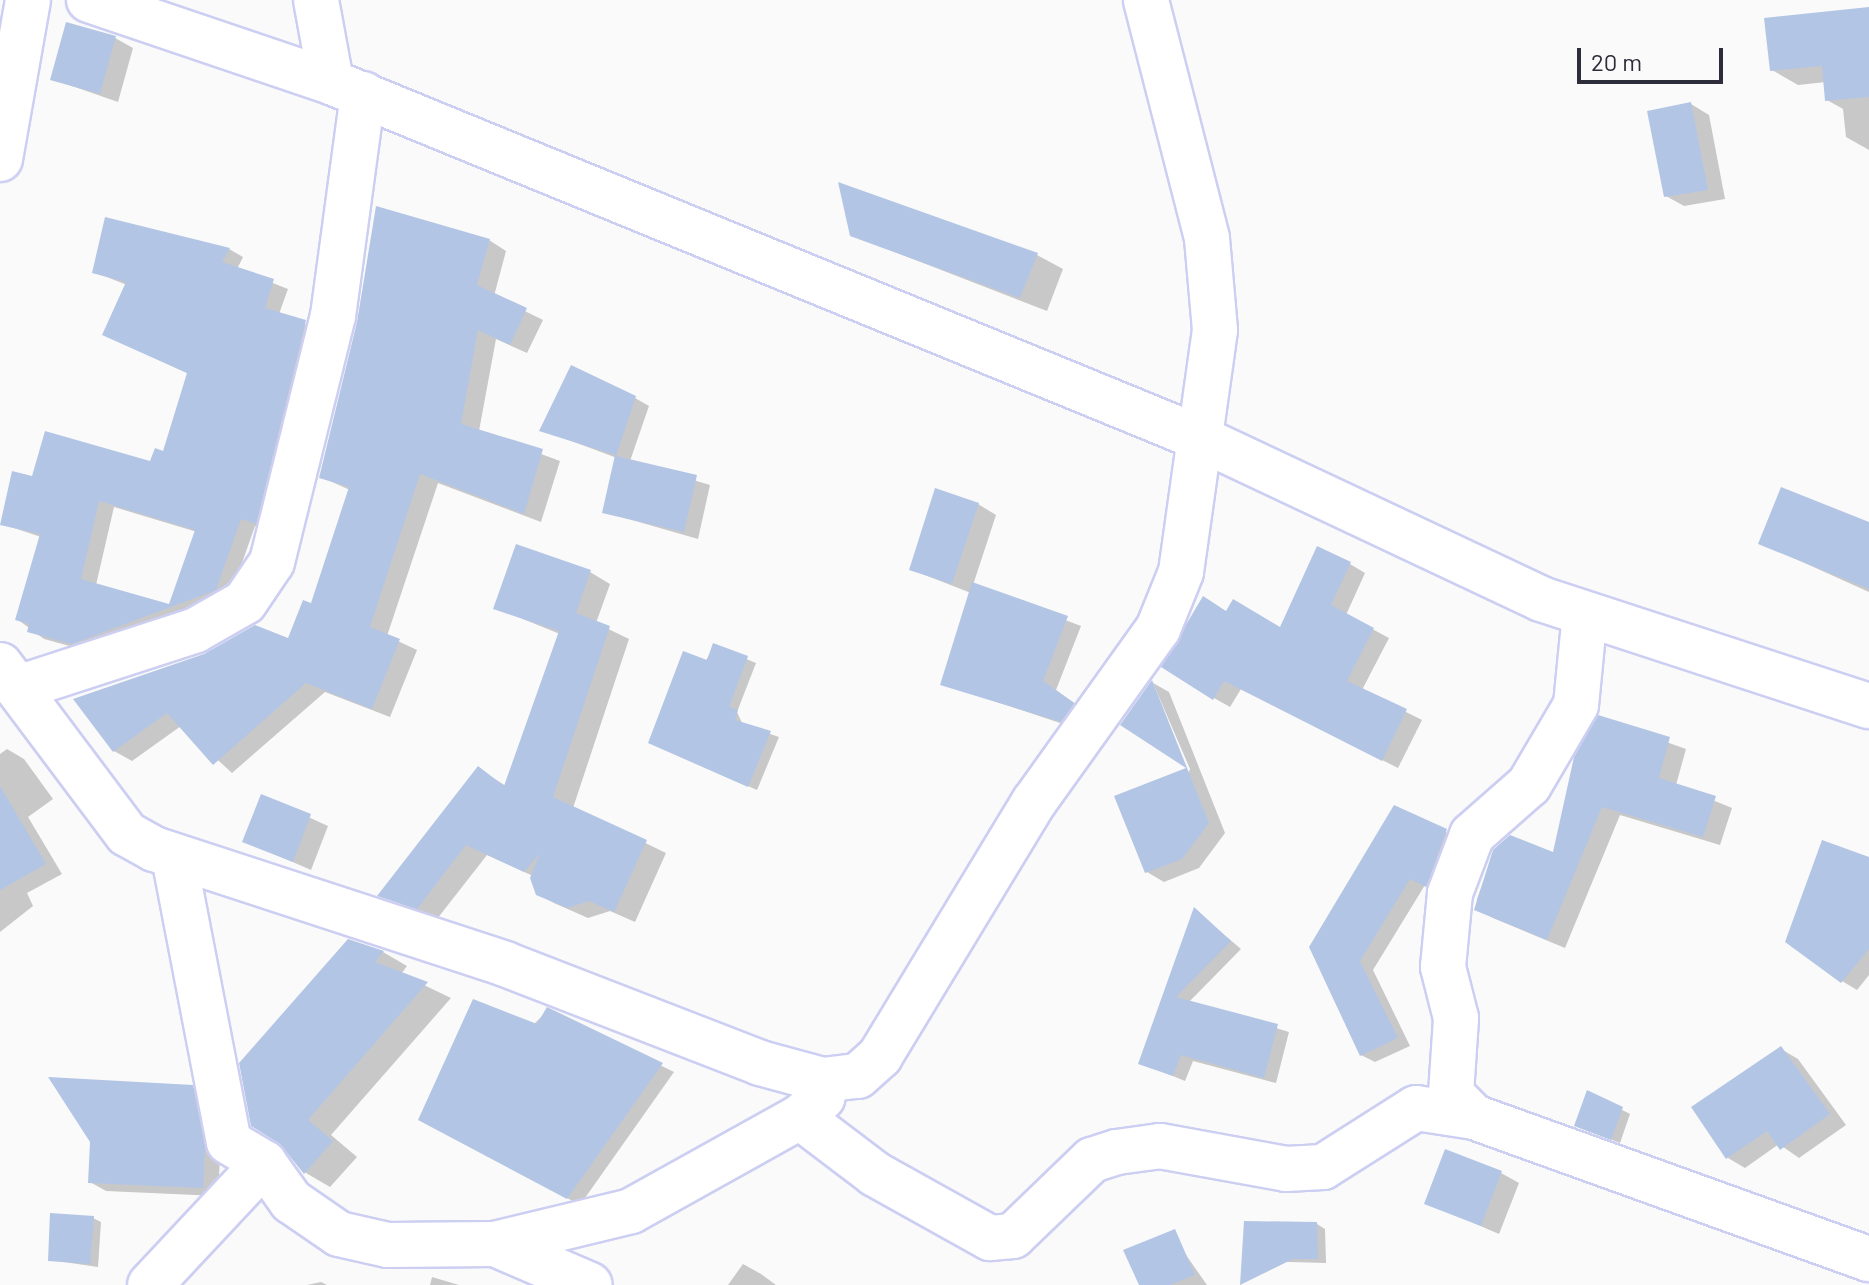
<!DOCTYPE html>
<html>
<head>
<meta charset="utf-8">
<style>
	body { margin:0 }
	#map { position:relative; width:1869px; height:1285px; overflow:hidden; background:#fafafa; font-family:Barlow,sans-serif }
	div>[style] { position:absolute }
	.shadow>* { inset:0; background:#0003 }
	.building>* { inset:0; background:#b3c5e5 }
	.roads { filter:drop-shadow(2px 0 #cccef2) drop-shadow(-2px 0 #cccef2) drop-shadow(0 2px #cccef2) drop-shadow(0 -2px #cccef2) }
	.street>* { height:44px; margin:-22px; padding:0 22px; transform-origin:22px; border-radius:22px; background:#fff }
	span { translate:-50% -50%; white-space:nowrap; text-align:center; line-height:1.15; -webkit-text-stroke:7px #fafafa; paint-order:stroke }
	.scale { position:absolute; left:1577px; top:48px; width:146px; height:36px; box-sizing:border-box; border:4px solid #2c2c3a; border-top:0; padding-left:10px; font-size:24px; line-height:28px; white-space:nowrap; color:#2c2c3a; -webkit-text-stroke:6px #fafafa; paint-order:stroke }
</style>
</head>
<body>
<div id="map">
	<div class="shadow">
		<div style="clip-path:polygon(1869px 10px,1869px 150px,1846px 137px,1843px 109px,1827px 100px,1826px 82px,1798px 85px,1772px 70px)"></div>
		<div style="clip-path:polygon(115px 38px,133px 48px,118px 102px,52px 79px)"></div>
		<div style="clip-path:polygon(1691px 104px,1709px 115px,1725px 199px,1684px 206px,1666px 196px)"></div>
		<div style="clip-path:polygon(851px 235px,1037px 255px,1063px 269px,1047px 311px)"></div>
		<div style="clip-path:polygon(489px 240px,506px 251px,494px 296px,543px 320px,527px 353px,496px 339px,479px 431px,560px 461px,541px 522px,438px 483px,387px 636px,417px 650px,390px 717px,325px 692px,232px 773px,181px 726px,132px 761px,114px 751px,76px 700px,289px 641px,312px 606px,350px 490px,321px 477px)"></div>
		<div style="clip-path:polygon(evenodd,229px 249px,243px 257px,237px 269px,288px 289px,279px 314px,320px 330px,270px 531px,255px 526px,230px 597px,88px 651px,44px 639px,17px 619px,41px 537px,2px 524px,33px 478px,152px 464px,165px 454px,189px 374px,105px 335px,127px 285px,94px 272px,229px 249px,114px 507px,197px 532px,171px 606px,96px 585px,114px 507px)"></div>
		<div style="clip-path:polygon(635px 398px,649px 406px,630px 461px,710px 485px,698px 539px,604px 512px,617px 458px,542px 430px)"></div>
		<div style="clip-path:polygon(978px 504px,996px 515px,973px 585px,1081px 626px,1056px 690px,1087px 712px,1075px 728px,943px 684px,971px 593px,912px 570px)"></div>
		<div style="clip-path:polygon(1869px 525px,1869px 592px,1760px 543px)"></div>
		<div style="clip-path:polygon(1350px 564px,1365px 573px,1346px 615px,1389px 638px,1362px 690px,1422px 720px,1398px 768px,1241px 689px,1230px 707px,1214px 698px,1227px 613px,1281px 629px)"></div>
		<div style="clip-path:polygon(590px 572px,610px 584px,596px 623px,629px 639px,573px 808px,666px 853px,635px 922px,610px 911px,588px 918px,554px 903px,537px 893px,533px 876px,487px 855px,437px 919px,380px 895px,479px 769px,506px 786px,560px 634px,496px 608px)"></div>
		<div style="clip-path:polygon(714px 646px,756px 663px,737px 712px,743px 725px,779px 737px,757px 790px,659px 747px)"></div>
		<div style="clip-path:polygon(1153px 683px,1169px 692px,1225px 833px,1199px 868px,1164px 882px,1147px 872px,1190px 769px)"></div>
		<div style="clip-path:polygon(1599px 718px,1686px 749px,1676px 785px,1732px 808px,1720px 845px,1620px 815px,1565px 948px,1493px 918px,1476px 909px,1477px 899px,1495px 851px,1554px 855px)"></div>
		<div style="clip-path:polygon(7px 749px,24px 759px,53px 799px,28px 817px,62px 874px,27px 893px,33px 906px,0 932px,0 754px)"></div>
		<div style="clip-path:polygon(262px 796px,328px 826px,311px 870px,244px 841px)"></div>
		<div style="clip-path:polygon(1395px 808px,1460px 839px,1440px 892px,1425px 885px,1373px 970px,1410px 1046px,1375px 1062px,1361px 1055px,1311px 947px)"></div>
		<div style="clip-path:polygon(1869px 859px,1869px 975px,1857px 990px,1842px 981px)"></div>
		<div style="clip-path:polygon(1195px 910px,1241px 949px,1189px 1002px,1289px 1032px,1276px 1083px,1193px 1061px,1185px 1081px,1141px 1063px)"></div>
		<div style="clip-path:polygon(348px 941px,383px 952px,407px 966px,401px 974px,451px 998px,331px 1135px,357px 1157px,330px 1187px,306px 1173px,282px 1143px)"></div>
		<div style="clip-path:polygon(548px 1010px,674px 1072px,580px 1205px,433px 1126px)"></div>
		<div style="clip-path:polygon(1781px 1049px,1798px 1059px,1846px 1125px,1799px 1158px,1779px 1144px,1745px 1168px,1728px 1158px)"></div>
		<div style="clip-path:polygon(192px 1087px,208px 1097px,220px 1158px,218px 1196px,106px 1191px,90px 1182px)"></div>
		<div style="clip-path:polygon(1588px 1092px,1630px 1114px,1620px 1143px,1577px 1126px)"></div>
		<div style="clip-path:polygon(1501px 1173px,1519px 1183px,1499px 1234px,1427px 1203px)"></div>
		<div style="clip-path:polygon(93px 1218px,101px 1222px,98px 1267px,50px 1260px)"></div>
		<div style="clip-path:polygon(1317px 1224px,1325px 1229px,1326px 1263px,1252px 1261px)"></div>
		<div style="clip-path:polygon(1186px 1255px,1207px 1285px,1164px 1285px)"></div>
		<div style="clip-path:polygon(743px 1264px,761px 1274px,776px 1285px,728px 1285px)"></div>
		<div style="clip-path:polygon(432px 1277px,459px 1285px,430px 1285px)"></div>
		<div style="clip-path:polygon(321px 1282px,327px 1285px,307px 1285px)"></div>
	</div>
	<div class="building">
		<div style="clip-path:polygon(1869px 7px,1869px 97px,1825px 101px,1822px 66px,1770px 71px,1764px 18px)"></div>
		<div style="clip-path:polygon(66px 22px,116px 36px,100px 94px,50px 80px)"></div>
		<div style="clip-path:polygon(1691px 102px,1708px 190px,1664px 197px,1647px 111px)"></div>
		<div style="clip-path:polygon(838px 182px,1038px 253px,1020px 298px,850px 236px)"></div>
		<div style="clip-path:polygon(376px 206px,490px 239px,477px 285px,527px 308px,510px 345px,478px 330px,461px 424px,543px 449px,524px 514px,420px 474px,370px 627px,400px 639px,372px 709px,306px 683px,213px 765px,167px 713px,113px 752px,73px 699px,204px 654px,255px 625px,288px 638px,303px 600px,311px 603px,349px 487px,319px 478px,357px 322px)"></div>
		<div style="clip-path:polygon(evenodd,105px 217px,230px 248px,222px 262px,274px 279px,265px 308px,306px 320px,256px 524px,241px 519px,216px 590px,72px 644px,27px 632px,29px 624px,15px 620px,40px 534px,0 525px,12px 471px,32px 476px,45px 431px,150px 461px,155px 448px,163px 451px,187px 373px,102px 335px,126px 282px,92px 273px,105px 217px,99px 501px,195px 530px,169px 604px,81px 579px,99px 501px)"></div>
		<div style="clip-path:polygon(571px 365px,636px 396px,616px 456px,697px 475px,684px 532px,602px 513px,615px 455px,539px 431px)"></div>
		<div style="clip-path:polygon(1781px 487px,1869px 522px,1869px 589px,1758px 544px)"></div>
		<div style="clip-path:polygon(935px 488px,979px 503px,952px 584px,909px 570px)"></div>
		<div style="clip-path:polygon(516px 544px,591px 570px,576px 613px,610px 626px,553px 797px,647px 840px,614px 912px,589px 901px,567px 908px,536px 895px,530px 878px,540px 853px,524px 872px,466px 845px,417px 909px,377px 896px,478px 766px,504px 786px,559px 631px,493px 609px)"></div>
		<div style="clip-path:polygon(1317px 546px,1351px 562px,1331px 605px,1374px 628px,1347px 681px,1407px 709px,1382px 761px,1224px 681px,1213px 700px,1161px 667px,1203px 596px,1226px 611px,1233px 599px,1280px 627px)"></div>
		<div style="clip-path:polygon(972px 582px,1068px 616px,1043px 681px,1074px 703px,1061px 722px,940px 685px)"></div>
		<div style="clip-path:polygon(713px 643px,748px 656px,729px 707px,738px 710px,735px 720px,771px 731px,748px 787px,648px 743px,683px 651px,707px 660px)"></div>
		<div style="clip-path:polygon(1152px 680px,1209px 823px,1182px 859px,1145px 873px,1114px 796px,1186px 768px,1120px 725px)"></div>
		<div style="clip-path:polygon(1598px 715px,1670px 737px,1659px 778px,1716px 796px,1703px 837px,1602px 807px,1547px 940px,1474px 910px,1493px 850px,1510px 835px,1553px 852px,1574px 757px)"></div>
		<div style="clip-path:polygon(0 786px,46px 864px,0 890px)"></div>
		<div style="clip-path:polygon(261px 794px,311px 814px,293px 862px,242px 842px)"></div>
		<div style="clip-path:polygon(1394px 805px,1447px 829px,1426px 887px,1410px 879px,1360px 961px,1398px 1038px,1360px 1056px,1309px 947px)"></div>
		<div style="clip-path:polygon(1822px 840px,1869px 857px,1869px 949px,1841px 983px,1785px 942px)"></div>
		<div style="clip-path:polygon(1194px 907px,1231px 941px,1176px 997px,1278px 1024px,1264px 1078px,1181px 1055px,1173px 1076px,1138px 1064px)"></div>
		<div style="clip-path:polygon(348px 939px,384px 951px,375px 962px,428px 982px,308px 1120px,333px 1141px,304px 1174px,280px 1144px,251px 1126px,239px 1063px)"></div>
		<div style="clip-path:polygon(473px 999px,537px 1024px,547px 1007px,663px 1063px,567px 1199px,418px 1120px)"></div>
		<div style="clip-path:polygon(1781px 1046px,1830px 1114px,1780px 1150px,1767px 1131px,1726px 1159px,1691px 1107px)"></div>
		<div style="clip-path:polygon(48px 1077px,193px 1085px,205px 1148px,203px 1188px,88px 1183px,90px 1142px)"></div>
		<div style="clip-path:polygon(1587px 1090px,1623px 1107px,1611px 1140px,1574px 1126px)"></div>
		<div style="clip-path:polygon(1445px 1149px,1502px 1171px,1481px 1226px,1424px 1204px)"></div>
		<div style="clip-path:polygon(50px 1213px,94px 1216px,90px 1264px,48px 1261px)"></div>
		<div style="clip-path:polygon(1244px 1221px,1317px 1222px,1318px 1259px,1293px 1259px,1240px 1285px)"></div>
		<div style="clip-path:polygon(1175px 1229px,1195px 1275px,1170px 1285px,1139px 1285px,1123px 1250px)"></div>
	</div>
	<div class="roads">
		<div class="street">
			<div style="left:89px;top:0;width:256px;rotate:18.7deg"></div>
			<div style="left:331px;top:82px;width:934px;rotate:22.28deg"></div>
			<div style="left:1195px;top:436px;width:382px;rotate:25.2deg"></div>
			<div style="left:1541px;top:599px;width:345px;rotate:18.1deg"></div>
			<div style="left:316px;top:0;width:83px;rotate:79.6deg"></div>
			<div style="left:0;top:159px;width:161px;rotate:-80deg"></div>
			<div style="left:0;top:665px;width:211px;rotate:53.1deg"></div>
			<div style="left:127px;top:834px;width:31px;rotate:29deg"></div>
			<div style="left:154px;top:849px;width:369px;rotate:18.1deg"></div>
			<div style="left:505px;top:964px;width:274px;rotate:21.2deg"></div>
			<div style="left:760px;top:1063px;width:65px;rotate:15.1deg"></div>
			<div style="left:823px;top:1080px;width:35px;rotate:-7deg"></div>
			<div style="left:858px;top:1076px;width:30px;rotate:-42deg"></div>
			<div style="left:880px;top:1056px;width:297px;rotate:-58.8deg"></div>
			<div style="left:1034px;top:802px;width:213px;rotate:-54.4deg"></div>
			<div style="left:1158px;top:629px;width:61px;rotate:-68deg"></div>
			<div style="left:1181px;top:572px;width:244px;rotate:-82deg"></div>
			<div style="left:1215px;top:330px;width:92px;rotate:-95deg"></div>
			<div style="left:1207px;top:238px;width:246px;rotate:-104.4deg"></div>
			<div style="left:18px;top:688px;width:187px;rotate:-18deg"></div>
			<div style="left:196px;top:630px;width:56px;rotate:-29.7deg"></div>
			<div style="left:245px;top:602px;width:48px;rotate:-56deg"></div>
			<div style="left:272px;top:562px;width:253px;rotate:-76.1deg"></div>
			<div style="left:333px;top:316px;width:224px;rotate:-82.3deg"></div>
			<div style="left:174px;top:857px;width:290px;rotate:79.1deg"></div>
			<div style="left:229px;top:1142px;width:41px;rotate:31deg"></div>
			<div style="left:264px;top:1163px;width:47px;rotate:54.6deg"></div>
			<div style="left:291px;top:1201px;width:58px;rotate:34.5deg"></div>
			<div style="left:339px;top:1234px;width:50px;rotate:12.7deg"></div>
			<div style="left:388px;top:1245px;width:107px;rotate:-0.5deg"></div>
			<div style="left:495px;top:1244px;width:140px;rotate:-13.6deg"></div>
			<div style="left:631px;top:1211px;width:193px;rotate:-29.1deg"></div>
			<div style="left:800px;top:1117px;width:30px;rotate:-41deg"></div>
			<div style="left:800px;top:1117px;width:94px;rotate:37.2deg"></div>
			<div style="left:875px;top:1174px;width:132px;rotate:29.1deg"></div>
			<div style="left:990px;top:1238px;width:23px;rotate:-5deg"></div>
			<div style="left:1013px;top:1236px;width:110px;rotate:-43.9deg"></div>
			<div style="left:1092px;top:1160px;width:26px;rotate:-18deg"></div>
			<div style="left:1117px;top:1152px;width:43px;rotate:-7.9deg"></div>
			<div style="left:1160px;top:1146px;width:128px;rotate:10.3deg"></div>
			<div style="left:1286px;top:1169px;width:37px;rotate:-3deg"></div>
			<div style="left:1323px;top:1167px;width:110px;rotate:-32.4deg"></div>
			<div style="left:1416px;top:1108px;width:59px;rotate:8.8deg"></div>
			<div style="left:1474px;top:1117px;width:420px;rotate:19.8deg"></div>
			<div style="left:1474px;top:1117px;width:33px;rotate:-135deg"></div>
			<div style="left:1451px;top:1094px;width:76px;rotate:-86.2deg"></div>
			<div style="left:1456px;top:1018px;width:53px;rotate:-104.3deg"></div>
			<div style="left:1443px;top:967px;width:74px;rotate:-84.6deg"></div>
			<div style="left:1450px;top:893px;width:62px;rotate:-69.2deg"></div>
			<div style="left:1472px;top:835px;width:76px;rotate:-41.3deg"></div>
			<div style="left:1529px;top:785px;width:93px;rotate:-59.6deg"></div>
			<div style="left:1576px;top:705px;width:91px;rotate:-84.4deg"></div>
			<div style="left:495px;top:1244px;width:103px;rotate:23.3deg"></div>
			<div style="left:150px;top:1285px;width:167px;rotate:-46.9deg"></div>
		</div>
	</div>
	<div class="scale">20 m</div>
</div>
</body>
</html>
